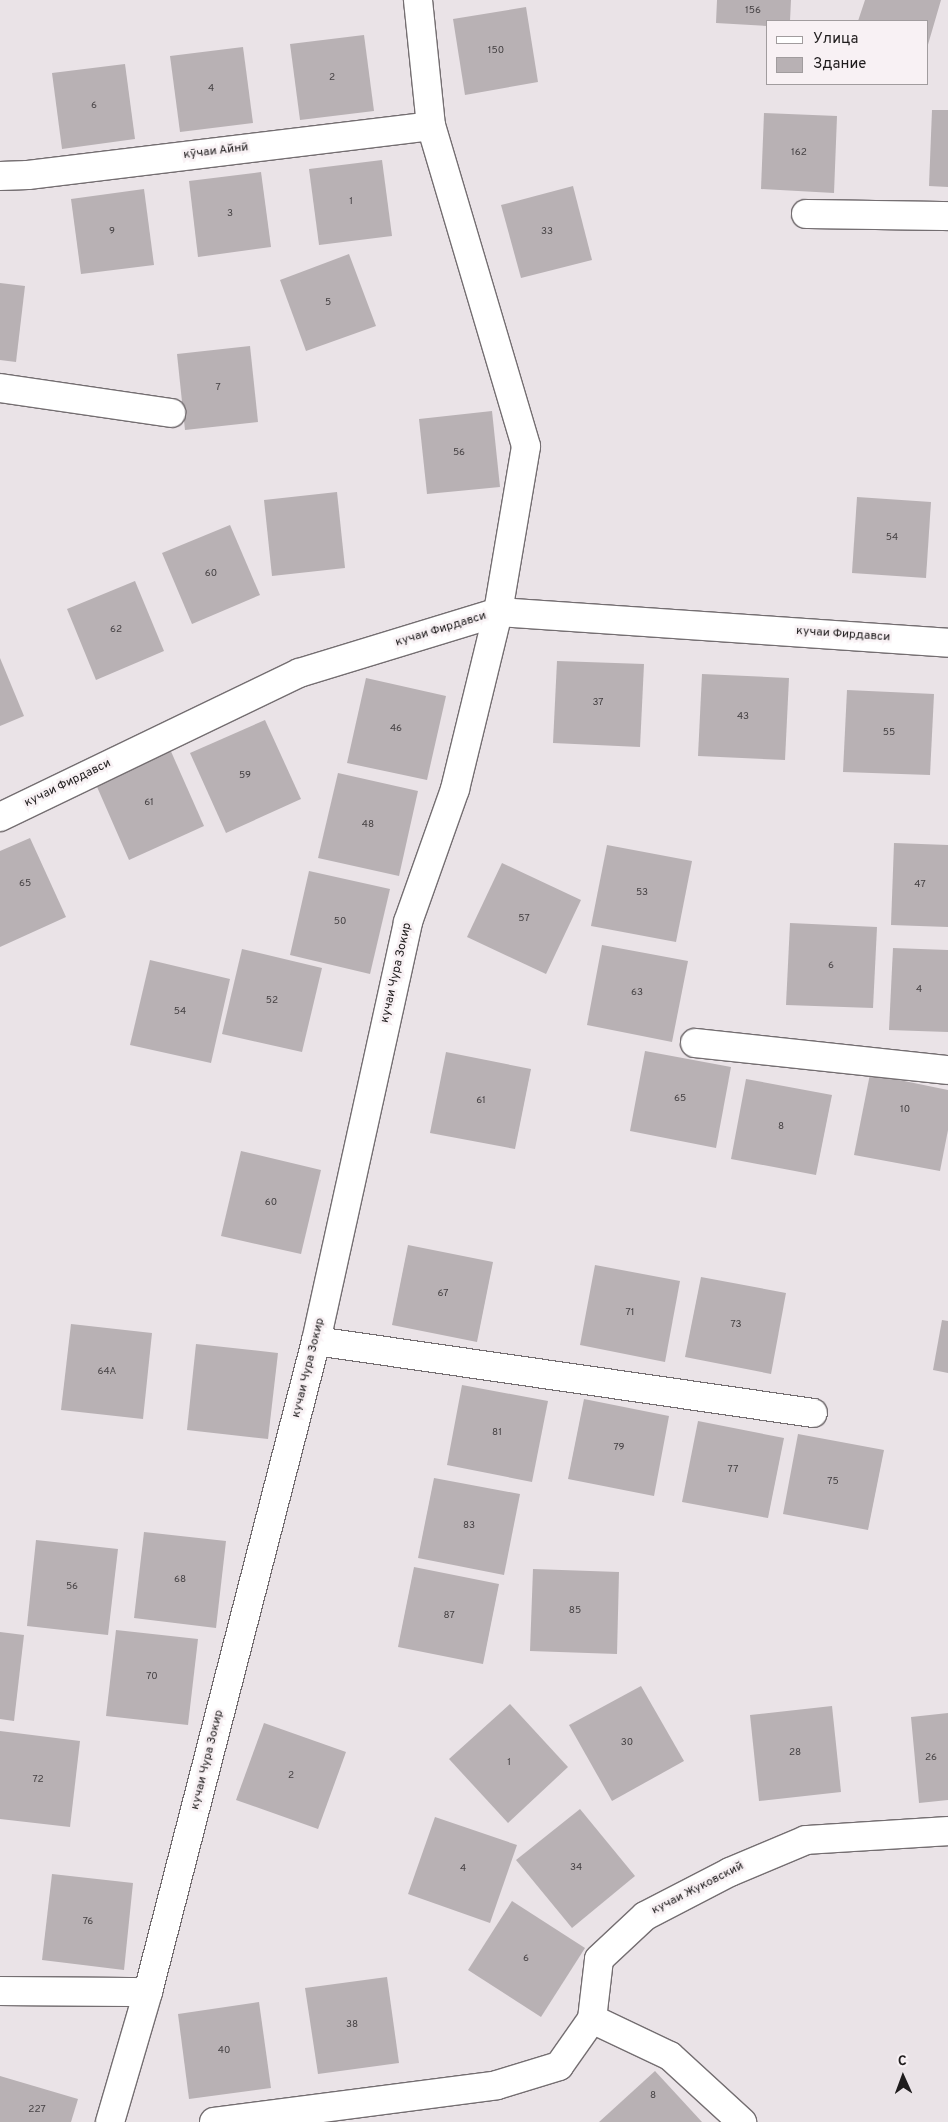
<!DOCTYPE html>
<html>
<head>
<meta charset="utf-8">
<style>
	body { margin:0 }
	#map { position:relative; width:948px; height:2122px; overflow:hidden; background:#eae3e7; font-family:Overpass,sans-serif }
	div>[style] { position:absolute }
	.building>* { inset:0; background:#b8b1b4 }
	.roads { filter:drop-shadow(1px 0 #746e71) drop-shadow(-1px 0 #746e71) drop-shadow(0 1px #746e71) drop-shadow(0 -1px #746e71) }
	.minor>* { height:28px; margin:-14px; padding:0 14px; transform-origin:14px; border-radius:14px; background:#fff }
	.tertiary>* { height:28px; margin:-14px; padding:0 14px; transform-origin:14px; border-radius:14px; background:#fff }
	span { translate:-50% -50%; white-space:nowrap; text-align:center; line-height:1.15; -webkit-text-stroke:5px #f8f1f4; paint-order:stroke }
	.number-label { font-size:10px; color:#454143 }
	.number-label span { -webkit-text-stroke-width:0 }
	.street-label { font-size:12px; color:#1f1c1d }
	.legend { position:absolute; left:766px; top:20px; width:162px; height:65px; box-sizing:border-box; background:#f8f1f4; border:1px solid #a19c9e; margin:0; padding:6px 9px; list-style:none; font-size:15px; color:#1f1c1d }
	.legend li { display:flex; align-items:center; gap:10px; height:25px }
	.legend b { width:25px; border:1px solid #a19c9e }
	.north { position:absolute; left:878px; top:2052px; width:50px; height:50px; -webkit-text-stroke:4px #f8f1f4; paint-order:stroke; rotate:358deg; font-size:14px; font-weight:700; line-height:20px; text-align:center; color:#1f1c1d }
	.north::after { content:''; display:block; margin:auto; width:18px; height:22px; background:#1f1c1d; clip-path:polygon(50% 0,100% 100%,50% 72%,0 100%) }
</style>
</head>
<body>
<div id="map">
	<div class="building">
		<div style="clip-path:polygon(717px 0,791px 0,790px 21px,767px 21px,767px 26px,716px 23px)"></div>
		<div style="clip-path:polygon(865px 0,941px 0,927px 48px,927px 21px,858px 21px)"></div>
		<div style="clip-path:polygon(526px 7px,538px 82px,465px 95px,453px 19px)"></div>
		<div style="clip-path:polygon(364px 35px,374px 111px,300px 120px,290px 44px)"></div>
		<div style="clip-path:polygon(243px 47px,253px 123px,180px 132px,170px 56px)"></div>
		<div style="clip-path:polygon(125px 64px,135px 139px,62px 149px,52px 73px)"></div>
		<div style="clip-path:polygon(932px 110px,948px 110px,948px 187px,929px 186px)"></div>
		<div style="clip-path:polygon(764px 113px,837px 116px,834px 193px,761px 189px)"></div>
		<div style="clip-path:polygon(382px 160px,392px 236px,319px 245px,309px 169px)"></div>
		<div style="clip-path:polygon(261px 172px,271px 247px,198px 257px,189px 181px)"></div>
		<div style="clip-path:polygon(573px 186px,592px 260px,521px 278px,501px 205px)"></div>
		<div style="clip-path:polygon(144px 189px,154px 265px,81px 274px,71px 199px)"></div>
		<div style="clip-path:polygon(349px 254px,376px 326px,306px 351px,280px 280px)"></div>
		<div style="clip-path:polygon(0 283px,25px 286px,16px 362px,0 360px)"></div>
		<div style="clip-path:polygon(250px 346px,258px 422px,185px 430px,177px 354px)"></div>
		<div style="clip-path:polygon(492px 411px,500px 487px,427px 494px,419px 419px)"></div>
		<div style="clip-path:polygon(337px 492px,345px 568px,272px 576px,264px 500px)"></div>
		<div style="clip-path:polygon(857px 497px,931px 502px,926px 578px,852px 573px)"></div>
		<div style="clip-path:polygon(230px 525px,260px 595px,192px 624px,162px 553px)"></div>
		<div style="clip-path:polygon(135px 581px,164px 651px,96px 680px,67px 609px)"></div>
		<div style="clip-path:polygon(0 658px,24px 716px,0 726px)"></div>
		<div style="clip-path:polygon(557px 661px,644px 664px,640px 747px,553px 743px)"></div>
		<div style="clip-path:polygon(702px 674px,789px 678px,785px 760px,698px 756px)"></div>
		<div style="clip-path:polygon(366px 678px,446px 696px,427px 780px,347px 763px)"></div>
		<div style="clip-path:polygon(847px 690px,934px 694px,930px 775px,843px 772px)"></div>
		<div style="clip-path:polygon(265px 720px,301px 799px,226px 833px,190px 753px)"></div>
		<div style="clip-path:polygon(169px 747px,204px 826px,129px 860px,94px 780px)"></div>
		<div style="clip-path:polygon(338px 773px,418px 791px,399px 876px,318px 858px)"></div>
		<div style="clip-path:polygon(30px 838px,66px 917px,0 947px,0 851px)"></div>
		<div style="clip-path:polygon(894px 843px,948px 845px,948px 927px,891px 925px)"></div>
		<div style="clip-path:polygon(607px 845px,692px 861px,676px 942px,591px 926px)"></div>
		<div style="clip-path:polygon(502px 863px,581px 900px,546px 974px,467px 937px)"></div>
		<div style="clip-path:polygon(309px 871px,390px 889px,370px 974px,290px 955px)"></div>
		<div style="clip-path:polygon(790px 923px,877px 927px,873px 1008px,786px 1005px)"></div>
		<div style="clip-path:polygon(602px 945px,688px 961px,672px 1042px,587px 1025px)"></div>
		<div style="clip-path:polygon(893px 948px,948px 950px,948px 1032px,889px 1030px)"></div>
		<div style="clip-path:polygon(242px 949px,322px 968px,302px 1052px,222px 1034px)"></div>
		<div style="clip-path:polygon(150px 960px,230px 979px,211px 1063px,130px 1045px)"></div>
		<div style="clip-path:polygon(645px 1051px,731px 1067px,716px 1148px,630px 1131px)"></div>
		<div style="clip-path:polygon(446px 1052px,531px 1069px,515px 1149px,430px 1133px)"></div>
		<div style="clip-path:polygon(870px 1074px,948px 1090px,948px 1130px,940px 1171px,854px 1155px)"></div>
		<div style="clip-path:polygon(746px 1079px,832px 1095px,816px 1175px,731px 1159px)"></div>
		<div style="clip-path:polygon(241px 1151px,321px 1170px,301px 1254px,221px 1236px)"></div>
		<div style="clip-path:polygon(408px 1245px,493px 1262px,477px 1342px,392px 1325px)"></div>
		<div style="clip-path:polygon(595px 1265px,680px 1281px,665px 1362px,580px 1345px)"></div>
		<div style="clip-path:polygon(701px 1277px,786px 1293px,771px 1374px,685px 1357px)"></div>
		<div style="clip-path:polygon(942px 1320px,948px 1321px,948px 1373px,933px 1370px)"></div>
		<div style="clip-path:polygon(71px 1324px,152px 1333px,143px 1419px,61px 1410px)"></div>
		<div style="clip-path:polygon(196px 1344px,278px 1353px,268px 1439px,187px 1430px)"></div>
		<div style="clip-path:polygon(462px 1385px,548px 1401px,532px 1482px,447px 1465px)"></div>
		<div style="clip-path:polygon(584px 1399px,669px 1416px,654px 1496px,568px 1479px)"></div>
		<div style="clip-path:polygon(698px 1421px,784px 1438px,768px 1518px,682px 1502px)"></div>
		<div style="clip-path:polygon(798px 1434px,884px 1450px,868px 1530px,783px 1514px)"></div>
		<div style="clip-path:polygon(434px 1478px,520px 1494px,504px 1575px,418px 1558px)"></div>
		<div style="clip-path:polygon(144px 1532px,226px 1541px,216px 1628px,134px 1618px)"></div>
		<div style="clip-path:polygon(36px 1540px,118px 1549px,108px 1635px,27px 1626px)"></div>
		<div style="clip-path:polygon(414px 1567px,499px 1584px,483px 1664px,398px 1647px)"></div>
		<div style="clip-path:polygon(533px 1569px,619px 1572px,617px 1654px,530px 1651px)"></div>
		<div style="clip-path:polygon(116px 1630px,198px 1639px,188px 1725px,106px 1716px)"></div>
		<div style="clip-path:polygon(0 1632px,24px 1635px,14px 1721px,0 1719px)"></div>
		<div style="clip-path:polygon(641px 1686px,684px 1761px,612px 1801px,569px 1725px)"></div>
		<div style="clip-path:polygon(510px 1704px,568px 1767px,508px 1823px,449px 1759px)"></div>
		<div style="clip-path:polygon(832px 1706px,841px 1792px,759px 1801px,750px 1715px)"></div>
		<div style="clip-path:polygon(948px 1713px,948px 1800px,919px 1803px,911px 1717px)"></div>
		<div style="clip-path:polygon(264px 1723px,346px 1752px,318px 1829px,236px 1800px)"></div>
		<div style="clip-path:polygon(0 1731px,80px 1741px,70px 1827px,0 1819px)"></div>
		<div style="clip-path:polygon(580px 1809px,635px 1876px,572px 1928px,516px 1860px)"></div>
		<div style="clip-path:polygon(435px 1817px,517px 1845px,490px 1923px,408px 1894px)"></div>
		<div style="clip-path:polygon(52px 1874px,133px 1883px,124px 1970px,42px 1960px)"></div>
		<div style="clip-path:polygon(512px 1901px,585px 1948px,541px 2017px,468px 1970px)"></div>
		<div style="clip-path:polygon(387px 1977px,399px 2063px,318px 2074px,305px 1988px)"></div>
		<div style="clip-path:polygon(259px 2002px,271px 2088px,189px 2099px,178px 2014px)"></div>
		<div style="clip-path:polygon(655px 2071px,702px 2122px,599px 2122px)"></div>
		<div style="clip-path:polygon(0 2076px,78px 2099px,71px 2122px,0 2122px)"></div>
	</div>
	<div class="roads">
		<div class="minor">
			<div style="left:0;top:176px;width:28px;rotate:-2deg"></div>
			<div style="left:28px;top:175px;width:406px;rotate:-6.9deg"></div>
			<div style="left:806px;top:214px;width:142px;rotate:0.8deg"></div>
			<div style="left:0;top:388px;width:173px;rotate:8.3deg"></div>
			<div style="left:695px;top:1043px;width:254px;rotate:6.1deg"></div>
			<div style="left:316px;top:1341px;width:502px;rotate:8.24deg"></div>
			<div style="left:0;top:1991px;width:148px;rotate:0.4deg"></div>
			<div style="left:592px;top:2019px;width:86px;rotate:25.4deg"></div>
			<div style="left:670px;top:2056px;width:98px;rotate:42.5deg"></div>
			<div style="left:110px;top:2122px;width:135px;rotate:-73.7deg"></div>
			<div style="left:148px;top:1992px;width:672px;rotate:-75.53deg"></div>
			<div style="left:316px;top:1341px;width:429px;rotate:-77.6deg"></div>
			<div style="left:408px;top:922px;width:141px;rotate:-70.5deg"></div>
			<div style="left:455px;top:789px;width:182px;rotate:-76.3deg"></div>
			<div style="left:498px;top:612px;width:168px;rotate:-80.4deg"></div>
			<div style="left:526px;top:446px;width:334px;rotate:-106.5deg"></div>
			<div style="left:431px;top:126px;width:127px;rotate:-95.9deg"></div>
			<div style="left:214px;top:2122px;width:285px;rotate:-7.4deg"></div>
			<div style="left:497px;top:2085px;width:65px;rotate:-17deg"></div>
			<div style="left:559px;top:2066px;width:57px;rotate:-54.9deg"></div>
			<div style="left:592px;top:2019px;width:60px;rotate:-83.3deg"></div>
			<div style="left:599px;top:1959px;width:63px;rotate:-43.1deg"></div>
			<div style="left:645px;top:1916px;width:96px;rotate:-27.4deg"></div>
			<div style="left:730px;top:1872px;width:82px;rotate:-22.8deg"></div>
			<div style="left:806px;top:1840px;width:142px;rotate:-3.6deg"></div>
		</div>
		<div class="tertiary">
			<div style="left:0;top:817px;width:332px;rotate:-25.7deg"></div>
			<div style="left:299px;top:673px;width:208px;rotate:-17deg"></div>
			<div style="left:498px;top:612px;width:451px;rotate:3.9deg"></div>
		</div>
	</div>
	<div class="number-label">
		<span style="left:753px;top:11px">156</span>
		<span style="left:496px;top:51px">150</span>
		<span style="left:332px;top:78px">2</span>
		<span style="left:211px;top:89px">4</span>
		<span style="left:94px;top:106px">6</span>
		<span style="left:799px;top:153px">162</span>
		<span style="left:351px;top:202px">1</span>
		<span style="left:230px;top:214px">3</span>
		<span style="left:112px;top:232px">9</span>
		<span style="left:547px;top:232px">33</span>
		<span style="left:328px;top:303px">5</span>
		<span style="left:218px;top:388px">7</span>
		<span style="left:459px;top:453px">56</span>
		<span style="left:892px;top:538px">54</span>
		<span style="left:211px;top:574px">60</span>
		<span style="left:116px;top:630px">62</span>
		<span style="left:598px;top:703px">37</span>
		<span style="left:743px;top:717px">43</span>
		<span style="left:396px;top:729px">46</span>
		<span style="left:889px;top:733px">55</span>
		<span style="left:245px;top:776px">59</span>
		<span style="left:149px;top:803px">61</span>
		<span style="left:368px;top:825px">48</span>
		<span style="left:25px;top:884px">65</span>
		<span style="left:920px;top:885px">47</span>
		<span style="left:642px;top:893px">53</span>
		<span style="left:524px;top:919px">57</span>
		<span style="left:340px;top:922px">50</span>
		<span style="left:831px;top:966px">6</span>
		<span style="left:919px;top:990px">4</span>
		<span style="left:637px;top:993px">63</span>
		<span style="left:272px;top:1001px">52</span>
		<span style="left:180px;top:1012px">54</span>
		<span style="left:680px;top:1099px">65</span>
		<span style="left:481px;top:1101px">61</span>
		<span style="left:905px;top:1110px">10</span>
		<span style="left:781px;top:1127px">8</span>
		<span style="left:271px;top:1203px">60</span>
		<span style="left:443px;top:1294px">67</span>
		<span style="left:630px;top:1313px">71</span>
		<span style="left:736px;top:1325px">73</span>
		<span style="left:107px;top:1372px">64А</span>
		<span style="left:497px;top:1433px">81</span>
		<span style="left:619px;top:1448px">79</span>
		<span style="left:733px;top:1470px">77</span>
		<span style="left:833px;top:1482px">75</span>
		<span style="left:469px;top:1526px">83</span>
		<span style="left:180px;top:1580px">68</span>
		<span style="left:72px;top:1587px">56</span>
		<span style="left:575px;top:1611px">85</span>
		<span style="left:449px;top:1616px">87</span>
		<span style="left:152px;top:1677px">70</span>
		<span style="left:627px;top:1743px">30</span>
		<span style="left:795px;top:1753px">28</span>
		<span style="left:931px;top:1758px">26</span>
		<span style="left:509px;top:1763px">1</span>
		<span style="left:291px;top:1776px">2</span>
		<span style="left:38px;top:1780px">72</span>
		<span style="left:576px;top:1868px">34</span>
		<span style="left:463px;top:1869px">4</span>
		<span style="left:88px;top:1922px">76</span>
		<span style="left:526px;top:1959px">6</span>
		<span style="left:352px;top:2025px">38</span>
		<span style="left:224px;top:2051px">40</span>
		<span style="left:653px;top:2096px">8</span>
		<span style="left:37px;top:2110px">227</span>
	</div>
	<div class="street-label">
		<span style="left:216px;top:152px;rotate:-7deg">кӯчаи Айнӣ</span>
		<span style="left:441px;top:630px;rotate:-17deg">кучаи Фирдавси</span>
		<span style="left:843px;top:635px;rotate:4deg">кучаи Фирдавси</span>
		<span style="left:68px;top:784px;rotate:-26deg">кучаи Фирдавси</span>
		<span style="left:397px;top:973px;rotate:-77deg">кучаи Чура Зокир</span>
		<span style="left:309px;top:1368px;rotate:-76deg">кучаи Чура Зокир</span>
		<span style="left:208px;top:1760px;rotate:-76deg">кучаи Чура Зокир</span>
		<span style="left:698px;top:1889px;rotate:-27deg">кучаи Жуковский</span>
	</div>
	<ul class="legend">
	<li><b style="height:6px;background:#fff"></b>Улица</li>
	<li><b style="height:14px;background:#b8b1b4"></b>Здание</li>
	</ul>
	<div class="north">С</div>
</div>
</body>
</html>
